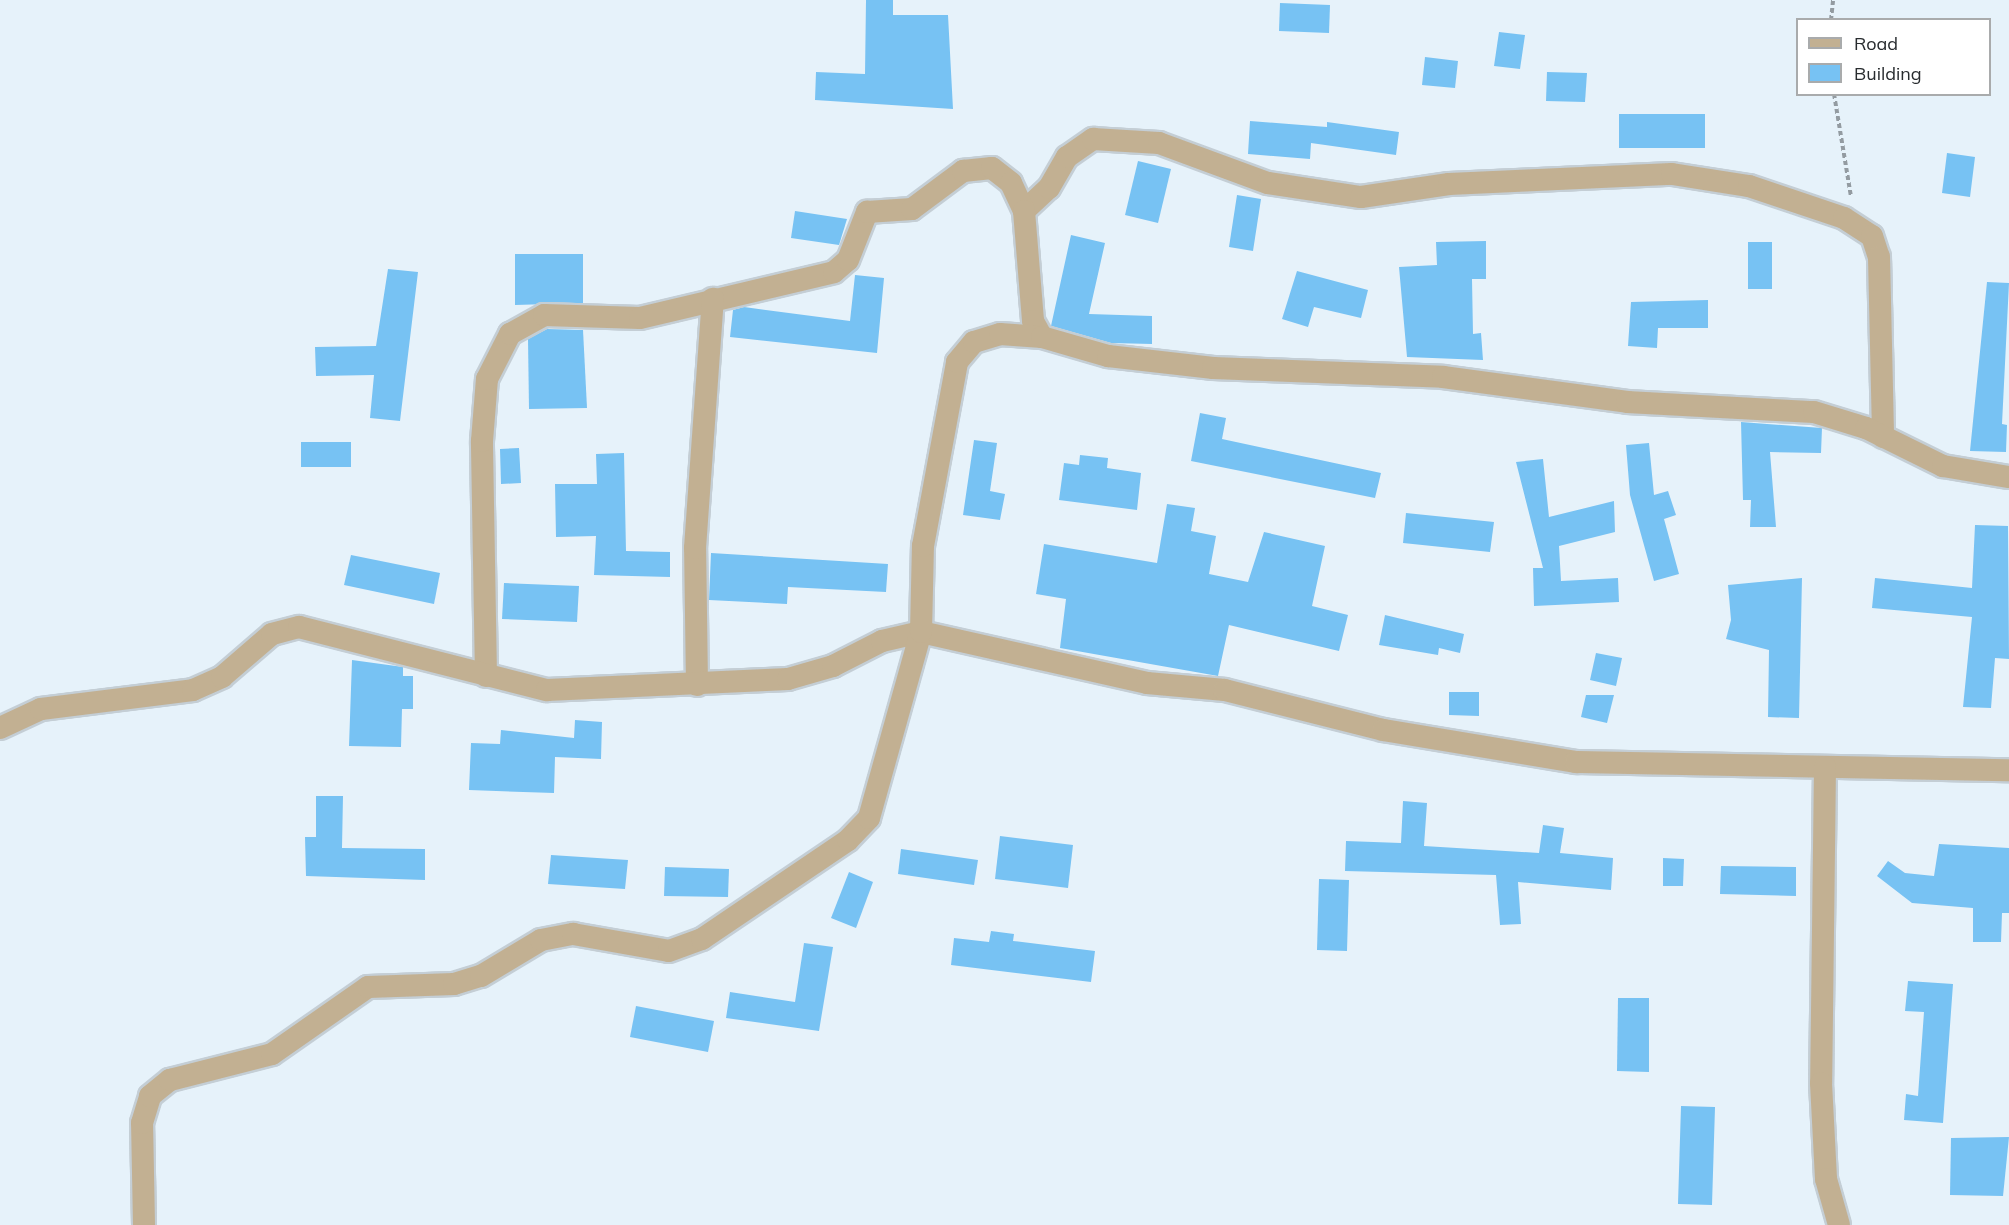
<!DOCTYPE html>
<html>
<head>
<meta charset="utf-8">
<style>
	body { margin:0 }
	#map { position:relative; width:2009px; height:1225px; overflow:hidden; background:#e6f2fa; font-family:Mulish,sans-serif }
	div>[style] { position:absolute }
	.building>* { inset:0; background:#77c2f3 }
	.path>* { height:4px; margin-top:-2px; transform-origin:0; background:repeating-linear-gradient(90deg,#939ba1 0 4.5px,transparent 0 7.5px) }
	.roads { filter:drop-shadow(2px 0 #c4ced5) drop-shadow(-2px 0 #c4ced5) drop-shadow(0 2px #c4ced5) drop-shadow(0 -2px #c4ced5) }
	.minor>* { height:22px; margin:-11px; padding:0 11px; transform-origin:11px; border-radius:11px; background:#c2b092 }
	span { translate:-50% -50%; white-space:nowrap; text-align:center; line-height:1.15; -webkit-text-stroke:5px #fff; paint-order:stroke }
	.legend { position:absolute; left:1796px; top:18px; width:195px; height:78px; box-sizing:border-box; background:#fff; border:2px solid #a9abac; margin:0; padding:8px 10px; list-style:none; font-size:18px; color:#282c2f }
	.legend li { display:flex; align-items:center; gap:12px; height:30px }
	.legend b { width:30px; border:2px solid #a9abac }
</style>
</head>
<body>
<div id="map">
	<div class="building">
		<div style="clip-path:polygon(866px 0,893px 0,893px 15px,948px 15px,953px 109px,815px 100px,816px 72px,865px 74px)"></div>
		<div style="clip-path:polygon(1280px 3px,1330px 5px,1329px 33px,1279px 31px)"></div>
		<div style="clip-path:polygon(1499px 32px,1525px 35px,1520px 69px,1494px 66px)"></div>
		<div style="clip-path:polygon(1425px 57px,1458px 61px,1455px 88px,1422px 85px)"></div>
		<div style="clip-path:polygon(1547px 72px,1587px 73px,1585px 102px,1546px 101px)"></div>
		<div style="clip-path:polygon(1619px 114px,1705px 114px,1705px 148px,1619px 148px)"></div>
		<div style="clip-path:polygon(1250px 121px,1327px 127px,1327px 122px,1399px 132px,1396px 155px,1311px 143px,1310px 159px,1248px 154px)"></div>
		<div style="clip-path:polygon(1947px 153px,1975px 157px,1970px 197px,1942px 193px)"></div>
		<div style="clip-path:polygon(1138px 161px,1171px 169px,1158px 223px,1125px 215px)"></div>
		<div style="clip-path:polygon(1237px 195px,1261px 199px,1253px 251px,1229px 247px)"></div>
		<div style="clip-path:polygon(795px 211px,847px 219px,839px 245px,791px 238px)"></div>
		<div style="clip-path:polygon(1071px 235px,1105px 243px,1089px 314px,1152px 316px,1152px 344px,1111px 343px,1051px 326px)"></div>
		<div style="clip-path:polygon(1486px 241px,1486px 279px,1472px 279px,1473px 334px,1481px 333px,1483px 360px,1407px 357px,1399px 267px,1437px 265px,1436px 242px)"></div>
		<div style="clip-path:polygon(1748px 242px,1772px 242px,1772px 289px,1748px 289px)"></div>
		<div style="clip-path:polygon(515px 254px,583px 254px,583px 303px,515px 305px)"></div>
		<div style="clip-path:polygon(388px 269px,418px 272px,400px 421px,370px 418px,374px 375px,316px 376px,315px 347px,376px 346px)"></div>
		<div style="clip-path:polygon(1297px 271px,1368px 290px,1361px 318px,1314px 307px,1308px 327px,1282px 319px)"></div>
		<div style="clip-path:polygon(855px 275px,884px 278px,877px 353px,730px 337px,733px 310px,744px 307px,850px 321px)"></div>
		<div style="clip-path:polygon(1987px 282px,2009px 283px,2002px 424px,2007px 425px,2006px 452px,1970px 451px)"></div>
		<div style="clip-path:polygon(1708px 300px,1708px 328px,1658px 328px,1657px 348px,1628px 346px,1631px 302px)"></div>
		<div style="clip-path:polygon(547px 329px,583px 330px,587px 408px,529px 409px,528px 339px)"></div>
		<div style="clip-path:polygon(1200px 413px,1226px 418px,1222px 439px,1381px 473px,1375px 498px,1191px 461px)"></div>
		<div style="clip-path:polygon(1741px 422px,1822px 428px,1821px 453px,1770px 452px,1776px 527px,1750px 527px,1751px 500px,1743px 500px)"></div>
		<div style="clip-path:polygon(974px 440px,997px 443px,990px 491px,1005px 494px,1000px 520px,963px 515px)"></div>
		<div style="clip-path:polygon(301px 442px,351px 442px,351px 467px,301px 467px)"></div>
		<div style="clip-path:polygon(1649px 443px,1654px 495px,1668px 491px,1676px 515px,1664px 519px,1679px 574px,1654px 581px,1630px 495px,1626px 445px)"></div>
		<div style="clip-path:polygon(519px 448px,521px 483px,501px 484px,500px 449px)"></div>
		<div style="clip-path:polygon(624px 453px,626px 551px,670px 552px,670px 577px,594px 575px,596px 536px,556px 537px,555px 484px,597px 484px,596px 454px)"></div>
		<div style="clip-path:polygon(1080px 455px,1108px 458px,1107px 468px,1141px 473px,1137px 510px,1059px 500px,1064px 463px,1079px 465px)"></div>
		<div style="clip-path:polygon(1543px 459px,1549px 517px,1614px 501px,1615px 532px,1559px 546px,1561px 581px,1618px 578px,1619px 602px,1534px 606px,1533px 568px,1543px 568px,1516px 462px)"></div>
		<div style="clip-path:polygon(1167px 504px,1195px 508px,1191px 531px,1216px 536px,1209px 574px,1248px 582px,1264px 532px,1325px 546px,1312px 606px,1348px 615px,1339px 651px,1229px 625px,1218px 676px,1060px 648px,1066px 599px,1036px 594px,1044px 544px,1157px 563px)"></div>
		<div style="clip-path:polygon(1406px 513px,1494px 522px,1490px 552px,1403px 543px)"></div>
		<div style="clip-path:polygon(1975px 525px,2008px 526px,2009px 659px,1995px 658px,1991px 708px,1963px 707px,1972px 617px,1872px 608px,1875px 578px,1972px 588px)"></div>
		<div style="clip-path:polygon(711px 553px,888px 564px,886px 592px,788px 587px,787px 604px,709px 600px)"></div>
		<div style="clip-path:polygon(351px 555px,440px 573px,434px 604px,344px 585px)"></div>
		<div style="clip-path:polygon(1802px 578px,1799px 718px,1768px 717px,1769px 650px,1726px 639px,1731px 620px,1728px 585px)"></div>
		<div style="clip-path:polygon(504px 583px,579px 586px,577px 622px,502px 619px)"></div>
		<div style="clip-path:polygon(1385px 615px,1464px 634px,1460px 653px,1439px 648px,1438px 655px,1379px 645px)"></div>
		<div style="clip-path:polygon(1596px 653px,1622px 658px,1616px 686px,1590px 680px)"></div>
		<div style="clip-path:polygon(352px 660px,403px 667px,403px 676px,413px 676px,413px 709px,402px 709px,401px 747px,349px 746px)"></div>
		<div style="clip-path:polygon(1449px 692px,1479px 692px,1479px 716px,1449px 715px)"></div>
		<div style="clip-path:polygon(1586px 695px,1614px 695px,1607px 723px,1581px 717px)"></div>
		<div style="clip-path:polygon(575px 720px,602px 722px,601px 759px,555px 757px,554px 793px,469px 790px,471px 743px,500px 744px,501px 730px,574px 738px)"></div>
		<div style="clip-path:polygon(316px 796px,343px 796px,342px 848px,425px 849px,425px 880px,306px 876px,305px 837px,316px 837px)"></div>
		<div style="clip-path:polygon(1403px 801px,1427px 803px,1424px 846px,1539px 853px,1543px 825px,1564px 828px,1560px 853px,1613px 858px,1611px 890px,1518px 882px,1521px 924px,1500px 925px,1496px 875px,1345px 871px,1346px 841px,1401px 843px)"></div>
		<div style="clip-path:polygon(1000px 836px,1073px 845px,1068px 888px,995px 879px)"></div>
		<div style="clip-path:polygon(1939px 844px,2009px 848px,2009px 913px,2002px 913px,2001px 942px,1973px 942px,1973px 908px,1912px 903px,1877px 876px,1888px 861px,1905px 873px,1934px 876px)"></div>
		<div style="clip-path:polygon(901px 849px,978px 860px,974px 885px,898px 874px)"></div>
		<div style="clip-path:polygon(551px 855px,628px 860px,625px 889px,548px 884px)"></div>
		<div style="clip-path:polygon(1663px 858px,1684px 859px,1683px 886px,1663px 886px)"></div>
		<div style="clip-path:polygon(1721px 866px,1796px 867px,1796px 896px,1720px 894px)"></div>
		<div style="clip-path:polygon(665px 867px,729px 869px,728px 897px,664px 896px)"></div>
		<div style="clip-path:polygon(849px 872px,873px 882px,856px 928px,831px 918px)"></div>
		<div style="clip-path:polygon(1319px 879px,1349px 880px,1347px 951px,1317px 950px)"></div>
		<div style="clip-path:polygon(991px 931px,1014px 934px,1013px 941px,1095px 951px,1091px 982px,951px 965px,954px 938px,989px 942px)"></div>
		<div style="clip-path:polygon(804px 943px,833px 947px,819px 1031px,726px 1018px,730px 992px,795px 1002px)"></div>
		<div style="clip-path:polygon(1908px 981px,1953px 984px,1943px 1123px,1904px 1120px,1906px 1094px,1918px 1096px,1924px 1012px,1905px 1011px)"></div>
		<div style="clip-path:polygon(1618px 998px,1649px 998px,1649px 1072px,1617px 1071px)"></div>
		<div style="clip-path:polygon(636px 1006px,714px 1021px,708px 1052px,630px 1037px)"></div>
		<div style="clip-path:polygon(1681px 1106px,1715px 1107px,1712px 1205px,1678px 1204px)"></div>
		<div style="clip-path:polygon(2009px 1137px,2003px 1196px,1950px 1195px,1951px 1138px)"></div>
	</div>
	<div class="path">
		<div style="left:1831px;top:20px;width:20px;rotate:-84deg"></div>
		<div style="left:1834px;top:94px;width:104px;rotate:80.6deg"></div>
	</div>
	<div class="roads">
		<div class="minor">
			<div style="left:1024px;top:211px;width:34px;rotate:-43deg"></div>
			<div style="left:1049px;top:188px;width:36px;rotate:-60deg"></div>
			<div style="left:1067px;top:157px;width:32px;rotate:-35deg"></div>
			<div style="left:1093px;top:139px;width:66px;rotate:3.5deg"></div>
			<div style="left:1159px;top:143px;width:116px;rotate:20.2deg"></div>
			<div style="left:1268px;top:183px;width:94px;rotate:8.6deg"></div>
			<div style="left:1361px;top:197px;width:89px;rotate:-8.4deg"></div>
			<div style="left:1449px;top:184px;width:223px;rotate:-2.6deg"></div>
			<div style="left:1672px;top:174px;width:78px;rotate:8.9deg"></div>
			<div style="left:1749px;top:186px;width:100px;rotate:18.6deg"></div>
			<div style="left:1844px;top:218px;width:33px;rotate:33deg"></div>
			<div style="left:1872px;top:236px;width:22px;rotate:72deg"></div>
			<div style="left:1879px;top:257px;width:180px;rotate:88.7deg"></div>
			<div style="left:486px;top:676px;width:235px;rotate:-91deg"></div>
			<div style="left:482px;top:441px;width:62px;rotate:-85.4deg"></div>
			<div style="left:487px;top:379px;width:51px;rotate:-62.9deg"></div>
			<div style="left:510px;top:334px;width:39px;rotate:-29deg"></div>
			<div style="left:544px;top:315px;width:96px;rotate:1.8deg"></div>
			<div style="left:640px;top:318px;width:199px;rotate:-13.3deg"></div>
			<div style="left:834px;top:272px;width:18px;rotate:-41deg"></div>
			<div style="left:848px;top:260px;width:52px;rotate:-68.4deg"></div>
			<div style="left:867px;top:212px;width:45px;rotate:-3.8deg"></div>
			<div style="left:912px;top:209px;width:64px;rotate:-36.7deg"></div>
			<div style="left:963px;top:171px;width:29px;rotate:-6deg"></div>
			<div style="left:992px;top:168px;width:24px;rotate:38deg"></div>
			<div style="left:1011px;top:183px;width:31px;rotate:65deg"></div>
			<div style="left:1024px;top:211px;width:110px;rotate:85.3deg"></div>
			<div style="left:1033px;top:321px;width:18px;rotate:61deg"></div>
			<div style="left:697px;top:685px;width:137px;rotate:-90.8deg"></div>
			<div style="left:695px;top:548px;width:250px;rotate:-85.9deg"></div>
			<div style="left:0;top:728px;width:45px;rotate:-24.9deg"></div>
			<div style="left:41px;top:709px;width:153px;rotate:-7.1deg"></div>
			<div style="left:193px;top:690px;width:32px;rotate:-24deg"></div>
			<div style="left:222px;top:677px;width:66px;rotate:-40.7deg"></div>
			<div style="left:272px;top:634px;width:28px;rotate:-15deg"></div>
			<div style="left:299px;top:627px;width:256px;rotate:14.3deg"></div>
			<div style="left:547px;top:690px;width:241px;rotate:-2.6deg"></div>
			<div style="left:788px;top:679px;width:47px;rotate:-16.1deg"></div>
			<div style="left:833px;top:666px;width:55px;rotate:-27deg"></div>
			<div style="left:882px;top:641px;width:40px;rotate:-13deg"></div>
			<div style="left:921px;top:632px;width:232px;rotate:12.7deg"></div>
			<div style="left:1147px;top:683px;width:78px;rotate:5.1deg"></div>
			<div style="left:1225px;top:690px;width:163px;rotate:14.2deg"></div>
			<div style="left:1383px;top:730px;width:196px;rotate:9.4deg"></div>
			<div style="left:1576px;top:762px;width:433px;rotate:1.1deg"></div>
			<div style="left:1825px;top:767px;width:316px;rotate:90.7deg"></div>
			<div style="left:1821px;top:1083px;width:96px;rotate:87deg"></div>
			<div style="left:1826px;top:1179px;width:48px;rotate:74.2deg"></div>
			<div style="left:144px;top:1225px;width:102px;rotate:-91.1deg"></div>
			<div style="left:142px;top:1123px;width:28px;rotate:-73deg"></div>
			<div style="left:150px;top:1096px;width:26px;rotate:-39deg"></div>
			<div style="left:170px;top:1080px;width:105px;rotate:-14.3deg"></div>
			<div style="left:272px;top:1054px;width:117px;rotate:-34.9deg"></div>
			<div style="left:368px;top:987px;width:86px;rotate:-2deg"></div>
			<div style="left:454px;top:984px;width:28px;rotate:-17deg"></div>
			<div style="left:481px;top:976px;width:70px;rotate:-31deg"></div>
			<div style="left:541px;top:940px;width:33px;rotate:-11deg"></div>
			<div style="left:573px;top:934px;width:97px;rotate:10deg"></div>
			<div style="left:669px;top:951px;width:35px;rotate:-20deg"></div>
			<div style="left:702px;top:939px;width:176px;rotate:-34.1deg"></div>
			<div style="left:848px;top:840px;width:30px;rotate:-46deg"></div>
			<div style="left:869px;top:818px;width:193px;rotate:-74.4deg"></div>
			<div style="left:921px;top:632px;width:86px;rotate:-88.7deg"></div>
			<div style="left:923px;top:546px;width:187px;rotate:-79.5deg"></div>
			<div style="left:957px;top:362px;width:26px;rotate:-50deg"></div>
			<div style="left:974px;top:342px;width:27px;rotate:-17deg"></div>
			<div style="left:1000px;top:334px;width:42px;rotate:4.1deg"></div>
			<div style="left:1042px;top:337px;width:69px;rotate:16.1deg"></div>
			<div style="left:1108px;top:356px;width:106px;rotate:6.5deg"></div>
			<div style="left:1213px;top:368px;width:230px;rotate:2.2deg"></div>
			<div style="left:1443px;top:377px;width:186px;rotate:7.7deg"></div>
			<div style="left:1627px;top:402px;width:187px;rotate:3.1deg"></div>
			<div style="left:1814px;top:412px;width:54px;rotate:17.1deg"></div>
			<div style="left:1866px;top:428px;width:86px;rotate:26.3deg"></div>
			<div style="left:1943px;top:466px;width:67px;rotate:9.5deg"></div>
		</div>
	</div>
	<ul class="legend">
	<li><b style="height:8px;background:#c2b092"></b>Road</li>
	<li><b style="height:16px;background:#77c2f3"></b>Building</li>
	</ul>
</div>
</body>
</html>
